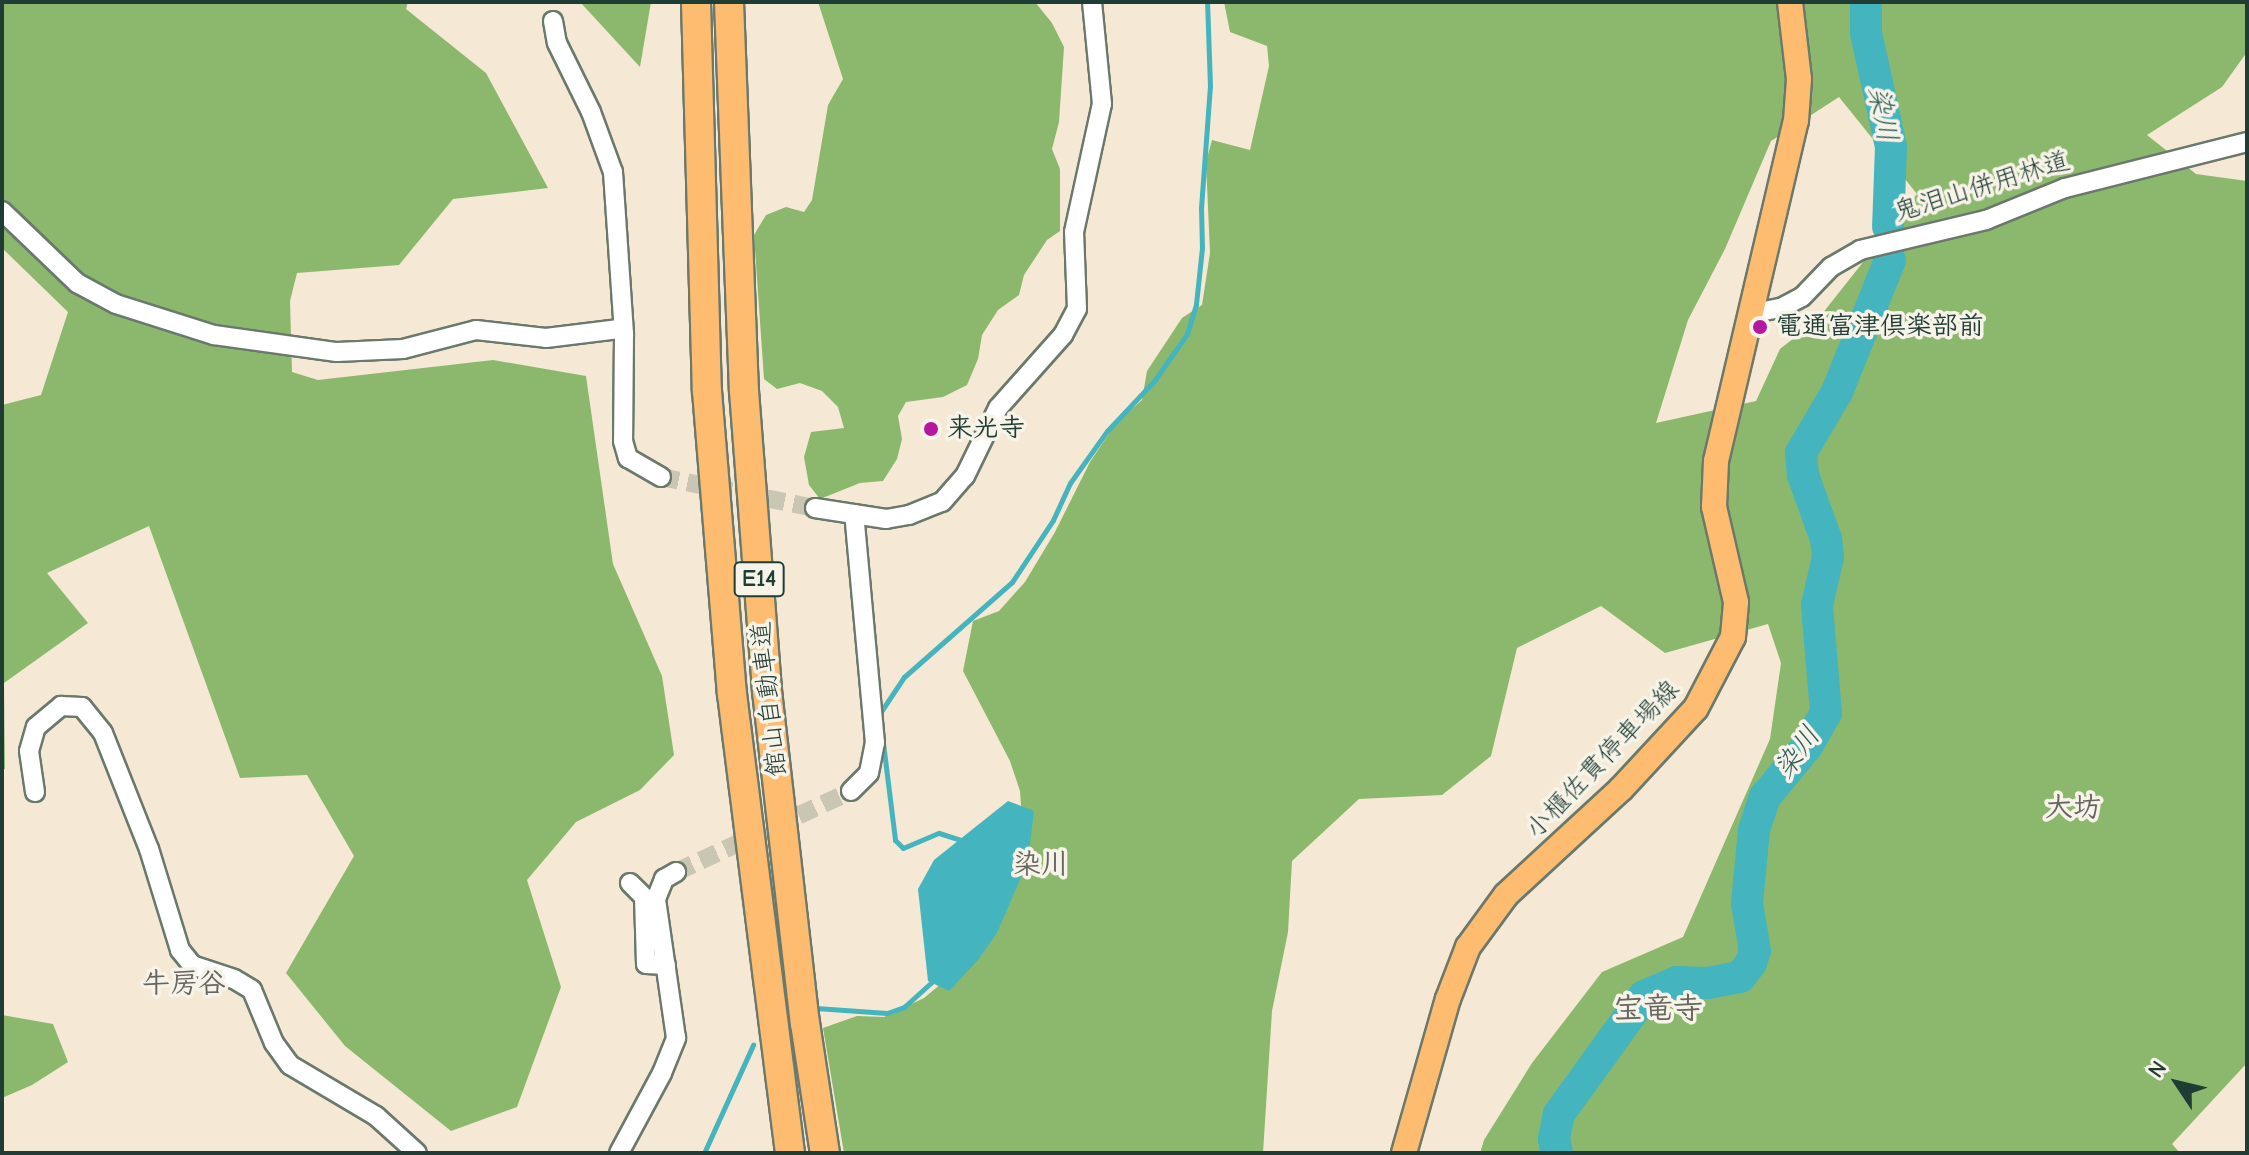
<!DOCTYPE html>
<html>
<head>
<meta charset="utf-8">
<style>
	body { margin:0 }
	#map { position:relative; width:2249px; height:1155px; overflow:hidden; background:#f5e8d4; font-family:"Comic Neue","Klee One",sans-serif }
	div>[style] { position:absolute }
	.forest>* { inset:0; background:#8cb86e }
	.water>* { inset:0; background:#44b4be }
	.stream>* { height:5px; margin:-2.5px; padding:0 2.5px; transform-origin:2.5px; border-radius:2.5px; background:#44b4be }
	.river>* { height:32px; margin:-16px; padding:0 16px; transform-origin:16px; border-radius:16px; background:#44b4be }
	.minor-tunnel>* { height:18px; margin-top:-9px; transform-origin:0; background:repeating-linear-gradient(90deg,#cac6b4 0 18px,transparent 0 27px) }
	.roads { filter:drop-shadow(2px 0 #6a796c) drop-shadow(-2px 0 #6a796c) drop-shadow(0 2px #6a796c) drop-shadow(0 -2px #6a796c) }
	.minor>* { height:18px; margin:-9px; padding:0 9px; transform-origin:9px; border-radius:9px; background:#fff }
	.major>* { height:24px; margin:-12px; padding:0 12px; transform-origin:12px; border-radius:12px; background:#fdbc6f }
	.highway>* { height:28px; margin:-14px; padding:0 14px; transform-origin:14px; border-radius:14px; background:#fdbc6f }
	.dots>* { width:22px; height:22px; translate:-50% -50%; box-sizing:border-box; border:4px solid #f7f3e8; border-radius:50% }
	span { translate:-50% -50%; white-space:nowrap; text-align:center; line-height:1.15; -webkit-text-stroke:7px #f7f3e8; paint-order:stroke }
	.shield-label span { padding:2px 6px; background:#f7f3e8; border:2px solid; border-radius:6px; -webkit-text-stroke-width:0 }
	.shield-label { font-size:24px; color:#1f3d34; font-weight:700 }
	.street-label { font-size:26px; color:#1f3d34 }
	.poi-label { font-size:26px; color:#1f3d34; font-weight:700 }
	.left { translate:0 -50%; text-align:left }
	.water-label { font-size:28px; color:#285b56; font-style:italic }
	.neighbourhood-label { font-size:28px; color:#66655f; font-weight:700 }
	.quarter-label { font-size:30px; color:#66655f; font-weight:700 }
	.frame { position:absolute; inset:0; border:4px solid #1f3d34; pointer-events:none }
	.north { position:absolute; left:2137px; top:1043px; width:80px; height:80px; -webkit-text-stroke:6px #f7f3e8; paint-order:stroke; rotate:305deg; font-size:22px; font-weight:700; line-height:32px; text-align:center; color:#1f3d34 }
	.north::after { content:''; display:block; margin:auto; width:28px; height:36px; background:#1f3d34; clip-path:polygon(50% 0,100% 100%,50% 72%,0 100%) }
</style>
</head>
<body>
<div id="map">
	<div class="forest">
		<div style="clip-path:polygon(2px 2px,408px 2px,406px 9px,486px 73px,548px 188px,453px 199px,399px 265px,297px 273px,290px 301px,292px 372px,318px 380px,493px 360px,586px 376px,613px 564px,662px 676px,674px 755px,640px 790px,576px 822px,527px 880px,561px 987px,517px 1107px,451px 1131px,345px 1046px,286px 973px,354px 856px,307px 775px,240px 778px,149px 526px,47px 573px,88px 623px,4px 683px,5px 769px,2px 769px,2px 405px,41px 395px,68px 312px,2px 248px)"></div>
		<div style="clip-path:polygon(580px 2px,651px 2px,640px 67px)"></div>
		<div style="clip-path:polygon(818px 2px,1035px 2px,1052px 23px,1064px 47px,1059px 122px,1052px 149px,1060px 169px,1060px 231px,1047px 240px,1024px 275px,1019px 295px,998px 310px,982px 335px,978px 359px,967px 385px,943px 397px,906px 402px,898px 416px,902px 439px,897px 459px,883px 481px,860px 483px,820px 499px,809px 485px,804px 457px,811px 432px,844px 428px,838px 407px,822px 391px,800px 383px,777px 389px,764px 379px,754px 235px,766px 215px,786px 207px,804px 212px,812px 200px,828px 105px,843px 79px)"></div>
		<div style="clip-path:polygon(evenodd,1224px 2px,2247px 2px,2247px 52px,2222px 87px,2147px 135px,2196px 174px,2247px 181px,2247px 1063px,2172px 1144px,2180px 1153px,1480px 1153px,1484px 1140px,1532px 1063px,1602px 972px,1683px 937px,1770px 739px,1781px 663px,1768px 624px,1665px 653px,1601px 606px,1517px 648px,1491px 756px,1442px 795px,1359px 799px,1292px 861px,1288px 932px,1272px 1011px,1263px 1153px,844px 1153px,823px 1028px,857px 1016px,884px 1017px,924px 998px,954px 973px,1022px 819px,1020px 791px,1010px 761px,963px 671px,973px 621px,999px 611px,1025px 582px,1055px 532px,1090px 462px,1116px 423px,1142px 400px,1147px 371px,1182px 318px,1202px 305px,1210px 253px,1206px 162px,1212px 140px,1250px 150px,1269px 66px,1267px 46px,1230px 32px,1224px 2px,1839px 97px,1917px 194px,1818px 319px,1780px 349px,1756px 401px,1656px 423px,1688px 320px,1725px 249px,1771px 141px,1839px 97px)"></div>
		<div style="clip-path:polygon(2px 1015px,53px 1024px,68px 1062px,32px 1085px,2px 1098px)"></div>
	</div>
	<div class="water">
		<div style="clip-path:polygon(1008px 801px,1034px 811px,1028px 861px,997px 933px,978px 960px,949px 991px,928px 981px,918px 889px,934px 860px)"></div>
	</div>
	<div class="stream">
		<div style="left:880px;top:713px;width:43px;rotate:-56.3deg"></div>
		<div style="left:904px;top:677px;width:144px;rotate:-41.3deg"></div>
		<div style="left:1012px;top:582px;width:74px;rotate:-56.5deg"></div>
		<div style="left:1053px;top:520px;width:41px;rotate:-65.3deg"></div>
		<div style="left:1070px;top:483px;width:64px;rotate:-54.6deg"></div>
		<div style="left:1107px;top:431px;width:69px;rotate:-46.8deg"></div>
		<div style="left:1154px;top:381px;width:57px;rotate:-54.9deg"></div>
		<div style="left:1187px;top:334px;width:31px;rotate:-73deg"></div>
		<div style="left:1196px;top:304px;width:56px;rotate:-83.9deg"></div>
		<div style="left:1202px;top:248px;width:40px;rotate:-91.4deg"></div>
		<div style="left:1201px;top:208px;width:122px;rotate:-85.8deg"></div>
		<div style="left:1210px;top:86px;width:84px;rotate:-92deg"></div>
		<div style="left:883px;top:743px;width:98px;rotate:82.9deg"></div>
		<div style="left:895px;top:840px;width:11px;rotate:45deg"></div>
		<div style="left:903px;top:848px;width:39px;rotate:-23deg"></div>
		<div style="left:939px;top:833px;width:29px;rotate:18deg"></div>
		<div style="left:816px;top:1008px;width:71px;rotate:4deg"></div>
		<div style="left:887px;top:1013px;width:18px;rotate:-19deg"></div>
		<div style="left:904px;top:1007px;width:40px;rotate:-42deg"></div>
		<div style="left:704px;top:1153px;width:119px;rotate:-65.6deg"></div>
	</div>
	<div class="river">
		<div style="left:1866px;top:2px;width:31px;rotate:90deg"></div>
		<div style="left:1866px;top:33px;width:117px;rotate:77.6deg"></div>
		<div style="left:1891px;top:147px;width:80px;rotate:92.1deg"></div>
		<div style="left:1557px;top:1153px;width:14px;rotate:-102deg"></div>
		<div style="left:1554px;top:1139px;width:25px;rotate:-79deg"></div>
		<div style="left:1559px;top:1114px;width:145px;rotate:-54.2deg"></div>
		<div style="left:1644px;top:996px;width:36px;rotate:-23deg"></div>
		<div style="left:1677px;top:982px;width:31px;rotate:2deg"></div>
		<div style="left:1708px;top:983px;width:33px;rotate:-11deg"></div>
		<div style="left:1740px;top:977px;width:18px;rotate:-52deg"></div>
		<div style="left:1751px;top:963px;width:13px;rotate:-72deg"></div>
		<div style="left:1755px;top:951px;width:49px;rotate:-99.5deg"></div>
		<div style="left:1747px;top:903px;width:73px;rotate:-84.5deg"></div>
		<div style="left:1754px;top:830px;width:35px;rotate:-72deg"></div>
		<div style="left:1765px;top:797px;width:66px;rotate:-50.5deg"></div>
		<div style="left:1807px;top:746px;width:38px;rotate:-60deg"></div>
		<div style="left:1826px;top:713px;width:108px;rotate:-94.8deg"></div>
		<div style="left:1817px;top:605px;width:49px;rotate:-77.1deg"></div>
		<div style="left:1828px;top:557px;width:18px;rotate:-96deg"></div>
		<div style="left:1826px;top:539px;width:68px;rotate:-109.8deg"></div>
		<div style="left:1803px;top:475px;width:22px;rotate:-95deg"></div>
		<div style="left:1801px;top:453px;width:71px;rotate:-59.5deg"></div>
		<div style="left:1837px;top:392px;width:142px;rotate:-68.1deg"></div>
	</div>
	<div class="minor-tunnel">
		<div style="left:661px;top:477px;width:157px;rotate:11.4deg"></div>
		<div style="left:676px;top:872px;width:193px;rotate:-24.8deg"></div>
	</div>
	<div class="roads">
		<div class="minor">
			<div style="left:553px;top:21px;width:22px;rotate:80deg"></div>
			<div style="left:557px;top:43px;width:77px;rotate:63.8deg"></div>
			<div style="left:591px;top:112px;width:64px;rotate:69.9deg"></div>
			<div style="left:613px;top:172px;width:162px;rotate:86.1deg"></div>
			<div style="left:2px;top:211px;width:104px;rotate:43.8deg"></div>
			<div style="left:77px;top:283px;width:44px;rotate:28.3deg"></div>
			<div style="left:116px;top:304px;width:103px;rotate:17.6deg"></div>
			<div style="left:214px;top:335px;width:124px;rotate:7.9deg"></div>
			<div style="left:337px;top:352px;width:66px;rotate:-2.6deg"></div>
			<div style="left:403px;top:349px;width:75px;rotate:-14.6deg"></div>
			<div style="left:476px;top:330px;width:70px;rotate:6.5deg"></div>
			<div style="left:546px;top:338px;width:74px;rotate:-7deg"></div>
			<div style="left:619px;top:329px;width:7px;rotate:45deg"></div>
			<div style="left:624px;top:334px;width:107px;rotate:90.5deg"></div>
			<div style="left:623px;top:441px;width:18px;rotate:74deg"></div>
			<div style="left:628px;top:458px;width:38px;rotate:30deg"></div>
			<div style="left:1749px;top:314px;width:33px;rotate:-11deg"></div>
			<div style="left:1781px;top:308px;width:24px;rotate:-28deg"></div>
			<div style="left:1802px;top:297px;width:42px;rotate:-46deg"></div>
			<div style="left:1831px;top:267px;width:34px;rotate:-30deg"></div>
			<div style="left:1860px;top:250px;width:130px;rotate:-13.4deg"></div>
			<div style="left:1986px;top:220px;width:85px;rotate:-22.1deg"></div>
			<div style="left:2065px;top:188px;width:188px;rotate:-14.2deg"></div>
			<div style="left:815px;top:508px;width:72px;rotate:8.8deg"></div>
			<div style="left:886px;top:519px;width:23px;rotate:-10deg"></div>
			<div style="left:909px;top:515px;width:35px;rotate:-22deg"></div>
			<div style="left:942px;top:502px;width:35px;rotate:-49deg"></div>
			<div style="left:965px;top:476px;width:76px;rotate:-64.1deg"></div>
			<div style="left:998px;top:408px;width:98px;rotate:-48.3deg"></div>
			<div style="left:1063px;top:335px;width:30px;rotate:-62deg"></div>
			<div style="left:1077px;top:309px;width:77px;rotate:-92.2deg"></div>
			<div style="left:1074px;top:232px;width:131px;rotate:-77.7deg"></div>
			<div style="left:1102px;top:104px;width:102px;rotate:-95.6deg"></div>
			<div style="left:851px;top:791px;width:25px;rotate:-45deg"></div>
			<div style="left:869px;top:773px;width:31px;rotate:-79deg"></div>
			<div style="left:875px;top:743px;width:230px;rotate:-95.2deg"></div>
			<div style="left:35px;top:792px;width:41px;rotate:-98.3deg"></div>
			<div style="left:29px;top:751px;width:25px;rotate:-74deg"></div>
			<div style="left:36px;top:727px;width:33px;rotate:-40deg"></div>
			<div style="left:61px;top:706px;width:21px;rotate:3deg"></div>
			<div style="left:82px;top:707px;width:33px;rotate:51deg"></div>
			<div style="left:103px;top:733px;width:125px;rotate:68.4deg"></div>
			<div style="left:149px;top:849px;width:106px;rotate:72.9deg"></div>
			<div style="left:180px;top:950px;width:19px;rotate:51deg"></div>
			<div style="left:192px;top:965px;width:44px;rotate:18.4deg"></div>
			<div style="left:234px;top:979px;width:21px;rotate:31deg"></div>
			<div style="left:252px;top:990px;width:57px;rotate:67.5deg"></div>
			<div style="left:274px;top:1043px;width:27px;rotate:54deg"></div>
			<div style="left:290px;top:1065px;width:100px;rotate:30.7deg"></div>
			<div style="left:376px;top:1116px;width:55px;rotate:42.1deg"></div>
			<div style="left:630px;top:883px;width:20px;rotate:45deg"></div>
			<div style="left:644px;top:897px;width:67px;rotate:88.3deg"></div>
			<div style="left:646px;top:964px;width:20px;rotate:3deg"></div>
			<div style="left:619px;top:1153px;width:91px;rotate:-61.7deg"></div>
			<div style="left:662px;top:1073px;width:38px;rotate:-68deg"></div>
			<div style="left:676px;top:1038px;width:140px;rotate:-98.2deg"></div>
			<div style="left:656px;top:899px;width:22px;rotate:-68deg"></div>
			<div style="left:664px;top:879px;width:14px;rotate:-30deg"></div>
		</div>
		<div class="major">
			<div style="left:1404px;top:1153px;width:160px;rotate:-74.1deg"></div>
			<div style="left:1448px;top:999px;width:56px;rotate:-69deg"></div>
			<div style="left:1468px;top:947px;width:64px;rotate:-53.8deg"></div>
			<div style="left:1506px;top:895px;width:156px;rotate:-42.7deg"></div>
			<div style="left:1621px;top:789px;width:110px;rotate:-47.2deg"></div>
			<div style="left:1696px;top:708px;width:80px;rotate:-62.5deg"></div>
			<div style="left:1733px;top:637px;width:35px;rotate:-85deg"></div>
			<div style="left:1736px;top:602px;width:98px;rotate:-103deg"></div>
			<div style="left:1714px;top:507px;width:46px;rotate:-87.5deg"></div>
			<div style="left:1716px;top:461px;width:349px;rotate:-76.8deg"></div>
			<div style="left:1796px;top:121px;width:42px;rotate:-85.9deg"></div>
			<div style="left:1799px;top:79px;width:78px;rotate:-96.7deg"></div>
		</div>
		<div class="highway">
			<div style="left:696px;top:2px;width:389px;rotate:88.4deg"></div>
			<div style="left:707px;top:391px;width:304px;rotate:85.3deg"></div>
			<div style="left:732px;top:694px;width:463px;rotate:82.8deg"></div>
			<div style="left:729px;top:2px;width:389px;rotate:87.8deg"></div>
			<div style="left:744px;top:391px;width:301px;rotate:85.6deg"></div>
			<div style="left:767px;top:691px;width:334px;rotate:83.5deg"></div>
			<div style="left:805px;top:1023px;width:132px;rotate:81.3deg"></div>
		</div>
	</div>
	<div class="dots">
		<div style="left:1760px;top:327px;background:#b5179e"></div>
		<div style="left:931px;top:429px;background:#b5179e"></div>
	</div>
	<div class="shield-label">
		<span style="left:759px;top:579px">E14</span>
	</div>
	<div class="street-label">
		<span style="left:1982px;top:187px;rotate:-17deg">鬼泪山併用林道</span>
		<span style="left:770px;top:699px;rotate:-96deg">館山自動車道</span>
		<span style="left:1603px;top:760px;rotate:-46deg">小櫃佐貫停車場線</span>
	</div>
	<div class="poi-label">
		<span class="left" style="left:1776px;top:327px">電通富津倶楽部前</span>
		<span class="left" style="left:947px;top:429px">来光寺</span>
	</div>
	<div class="water-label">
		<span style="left:1883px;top:114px;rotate:79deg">染川</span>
		<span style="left:1797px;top:752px;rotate:-54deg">染川</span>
	</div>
	<div class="neighbourhood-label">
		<span style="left:2073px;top:807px">大坊</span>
		<span style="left:1041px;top:864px">染川</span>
		<span style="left:184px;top:983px">牛房谷</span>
	</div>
	<div class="quarter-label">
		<span style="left:1658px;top:1009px">宝竜寺</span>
	</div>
	<div class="frame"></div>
	<div class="north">N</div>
</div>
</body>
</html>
